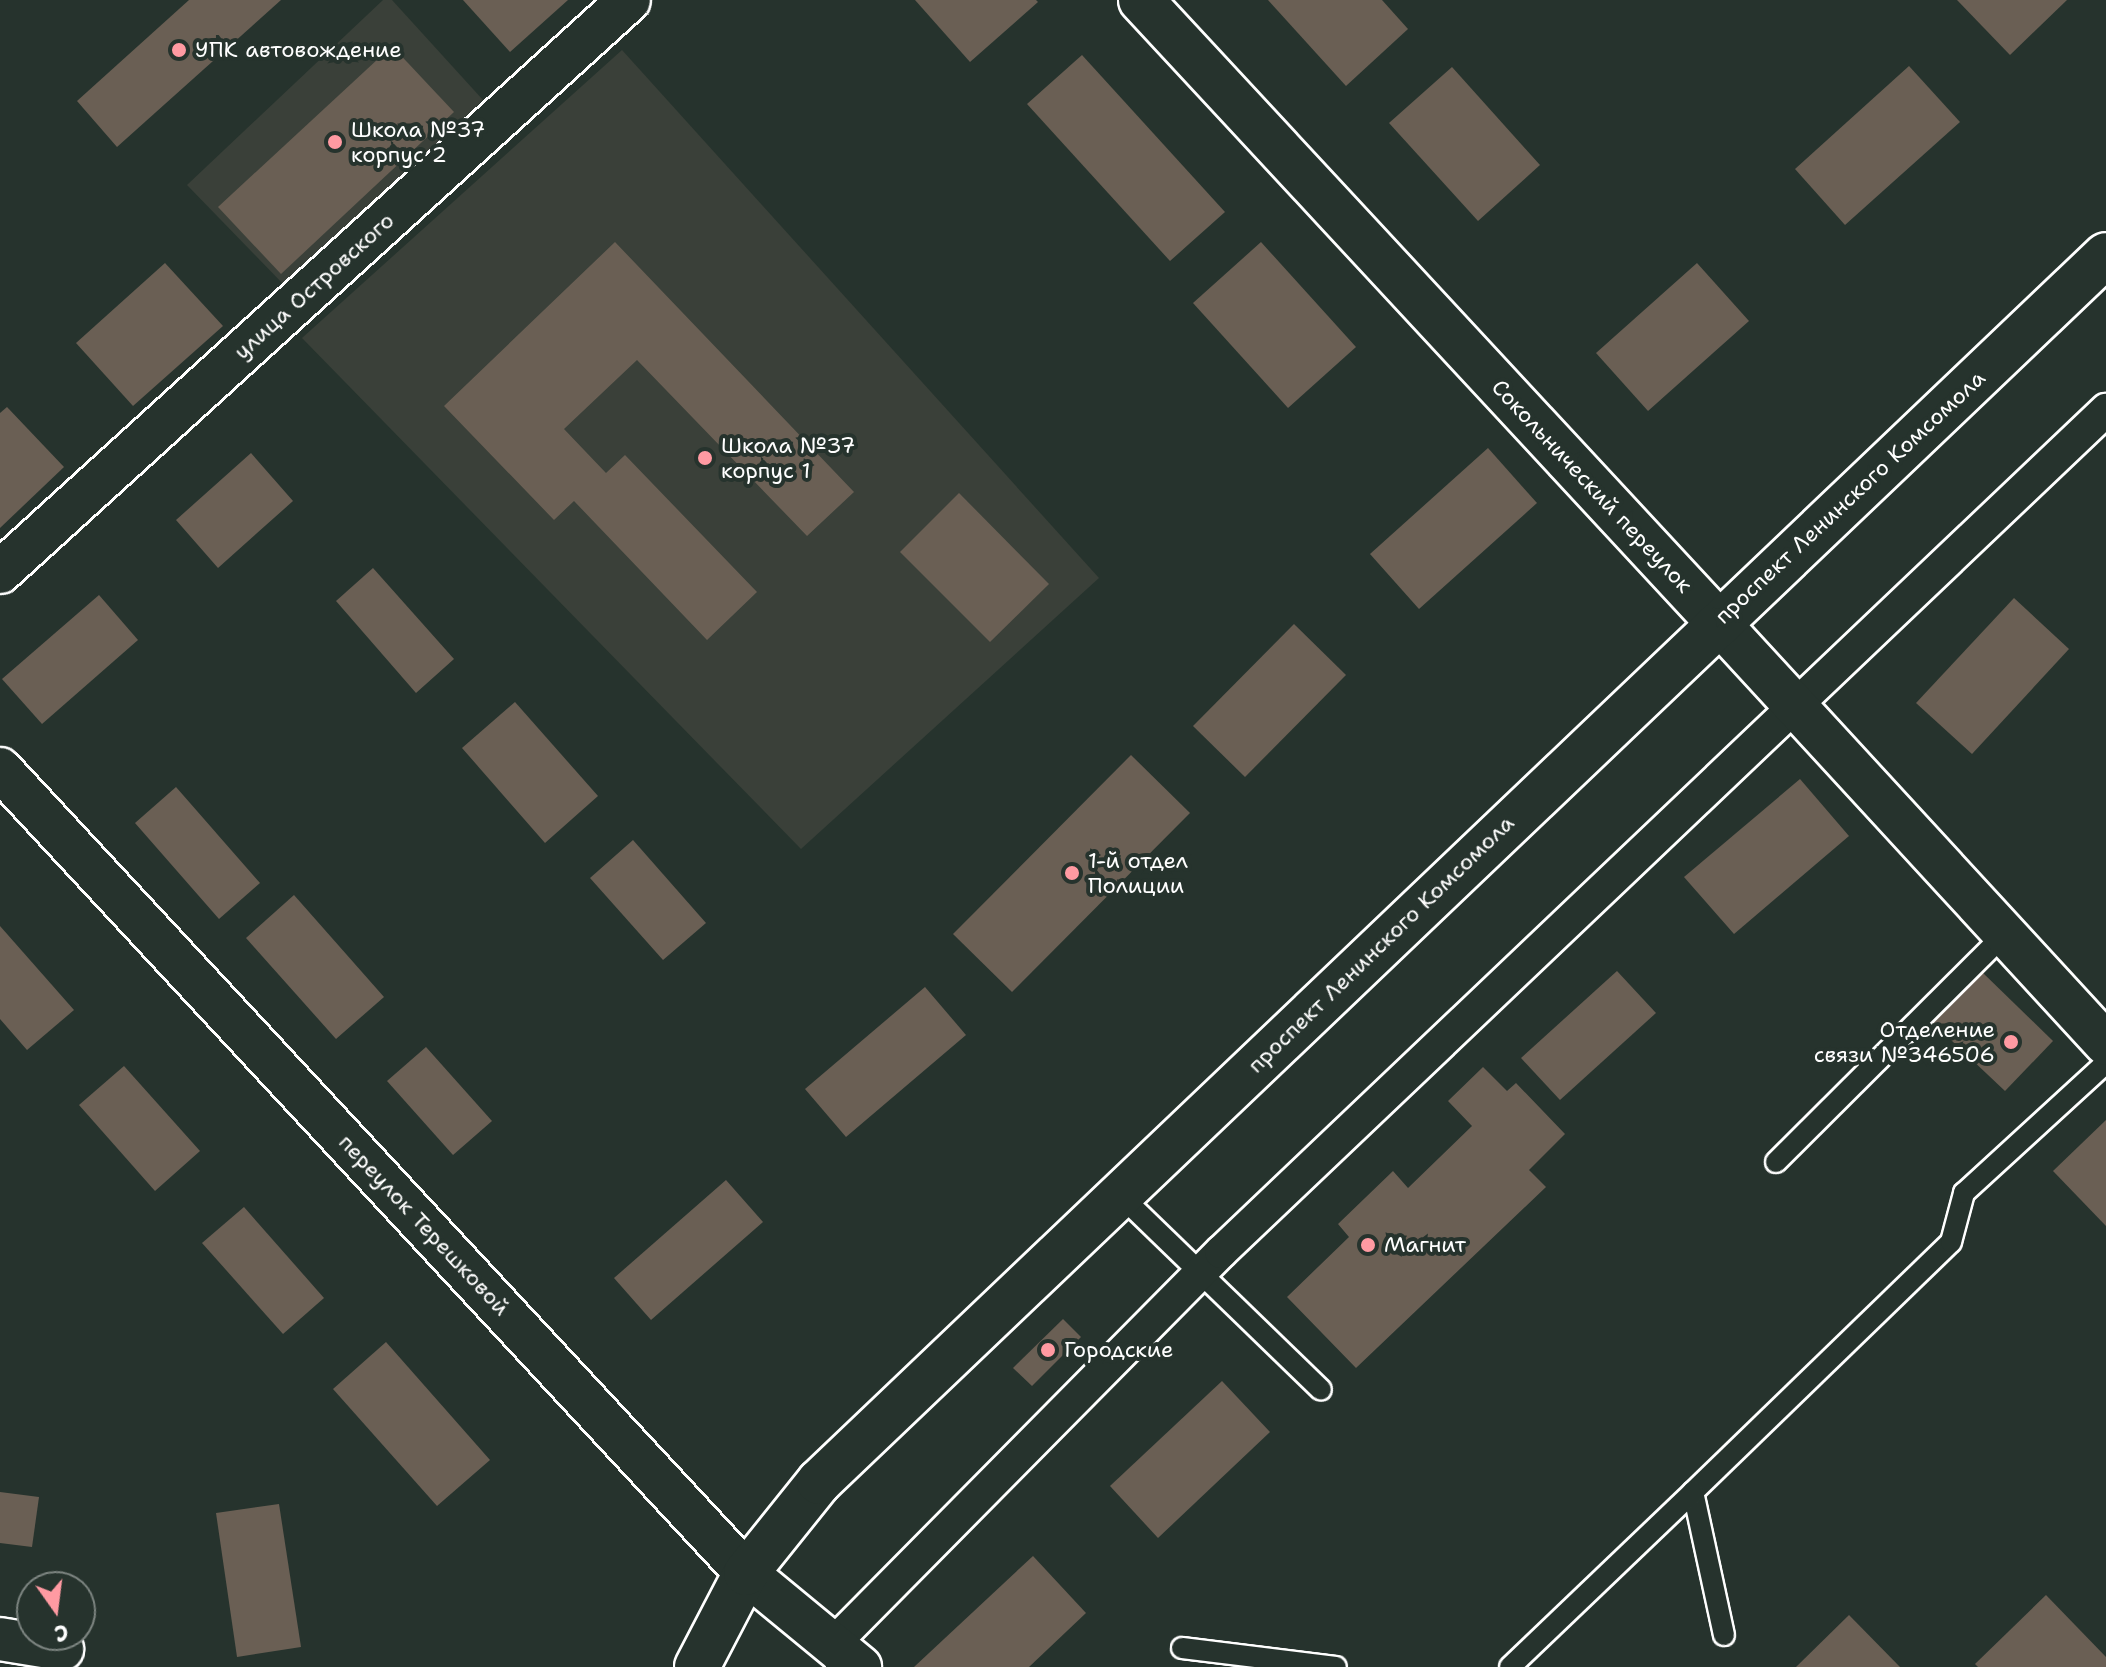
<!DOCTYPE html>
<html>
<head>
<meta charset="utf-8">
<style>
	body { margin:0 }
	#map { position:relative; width:2106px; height:1667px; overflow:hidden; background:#26332d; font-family:"Shantell Sans",sans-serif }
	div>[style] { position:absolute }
	.built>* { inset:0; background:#3a4039 }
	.building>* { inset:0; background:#6a5f54 }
	.roads { filter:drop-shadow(2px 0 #fff) drop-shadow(-2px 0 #fff) drop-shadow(0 2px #fff) drop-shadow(0 -2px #fff) }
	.service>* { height:20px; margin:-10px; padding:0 10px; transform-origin:10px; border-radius:10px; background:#26332d }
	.pedestrian>* { height:32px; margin:-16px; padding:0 16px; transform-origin:16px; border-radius:16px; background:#26332d }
	.minor>* { height:42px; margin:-21px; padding:0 21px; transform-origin:21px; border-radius:21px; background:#26332d }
	.tertiary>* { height:44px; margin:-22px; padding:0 22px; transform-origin:22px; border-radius:22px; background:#26332d }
	.primary>* { height:44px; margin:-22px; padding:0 22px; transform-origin:22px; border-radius:22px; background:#26332d }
	.dots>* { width:22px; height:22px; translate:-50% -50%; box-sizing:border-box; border:4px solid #26332d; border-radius:50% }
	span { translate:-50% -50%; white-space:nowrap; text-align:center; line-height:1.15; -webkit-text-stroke:8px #26332d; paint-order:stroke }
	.poi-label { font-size:22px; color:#fff }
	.left { translate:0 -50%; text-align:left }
	.right { translate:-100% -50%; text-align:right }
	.street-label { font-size:22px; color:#fff }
	.north { position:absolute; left:16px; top:1571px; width:80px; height:80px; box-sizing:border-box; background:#26332d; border:2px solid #7d8581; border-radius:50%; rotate:166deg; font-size:22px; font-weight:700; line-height:32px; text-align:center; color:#fff }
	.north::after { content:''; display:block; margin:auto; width:28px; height:36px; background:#ff9aa2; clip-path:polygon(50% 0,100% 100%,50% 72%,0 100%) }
</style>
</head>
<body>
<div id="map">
	<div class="built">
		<div style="clip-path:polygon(383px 0,392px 0,483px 100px,285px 286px,187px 185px)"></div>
		<div style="clip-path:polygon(622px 50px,1099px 578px,801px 849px,302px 338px)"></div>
	</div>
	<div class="building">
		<div style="clip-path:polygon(189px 0,281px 0,117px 147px,77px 101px)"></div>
		<div style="clip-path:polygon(463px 0,568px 0,510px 52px)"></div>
		<div style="clip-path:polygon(915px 0,1036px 0,1038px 2px,970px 62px)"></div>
		<div style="clip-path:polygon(1268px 0,1382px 0,1408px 29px,1346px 86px)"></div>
		<div style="clip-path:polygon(1957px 0,2067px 0,2010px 55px)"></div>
		<div style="clip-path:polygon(392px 46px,454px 112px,281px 274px,218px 207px)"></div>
		<div style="clip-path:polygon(1082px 55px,1225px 212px,1170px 261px,1027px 104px)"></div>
		<div style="clip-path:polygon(1909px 66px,1960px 122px,1845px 225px,1795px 169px)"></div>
		<div style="clip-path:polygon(1452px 67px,1540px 165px,1478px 221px,1389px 123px)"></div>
		<div style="clip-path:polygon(615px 242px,854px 492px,807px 536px,637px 360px,564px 429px,606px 473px,625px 455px,757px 592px,707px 640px,574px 501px,554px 520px,444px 406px)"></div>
		<div style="clip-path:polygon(1261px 242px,1356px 347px,1288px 408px,1193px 303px)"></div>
		<div style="clip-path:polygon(165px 263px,223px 326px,133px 406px,76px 343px)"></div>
		<div style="clip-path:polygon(1697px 263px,1749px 321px,1648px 411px,1596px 353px)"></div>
		<div style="clip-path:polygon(7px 407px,64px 467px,0 528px,0 413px)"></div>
		<div style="clip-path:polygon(1488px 448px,1537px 503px,1419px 609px,1370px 554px)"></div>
		<div style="clip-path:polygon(251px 453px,293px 501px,218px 568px,176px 520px)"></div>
		<div style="clip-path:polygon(959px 493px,1049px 584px,990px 642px,900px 552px)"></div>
		<div style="clip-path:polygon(373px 568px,454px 659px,416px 693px,336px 601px)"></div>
		<div style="clip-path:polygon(99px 595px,138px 640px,42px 724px,2px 679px)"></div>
		<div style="clip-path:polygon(2014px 598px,2069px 649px,1972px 754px,1916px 703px)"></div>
		<div style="clip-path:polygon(1294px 624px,1346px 675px,1245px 777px,1193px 726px)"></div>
		<div style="clip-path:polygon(515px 702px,598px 796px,545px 843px,462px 748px)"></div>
		<div style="clip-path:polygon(1131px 755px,1190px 813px,1012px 992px,953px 934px)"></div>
		<div style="clip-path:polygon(1800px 779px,1849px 836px,1734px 934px,1684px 877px)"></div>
		<div style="clip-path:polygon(176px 787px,260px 883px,219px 919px,135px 823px)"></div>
		<div style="clip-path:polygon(633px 840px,706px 923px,663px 960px,590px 878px)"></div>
		<div style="clip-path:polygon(294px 895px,384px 997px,336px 1039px,246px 938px)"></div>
		<div style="clip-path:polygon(0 926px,74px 1010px,27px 1050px,0 1019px)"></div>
		<div style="clip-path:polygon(1617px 971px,1656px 1013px,1560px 1100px,1521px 1058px)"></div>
		<div style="clip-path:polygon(1982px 972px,2053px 1041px,2005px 1091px,1933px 1023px)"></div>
		<div style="clip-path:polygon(925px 987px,966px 1035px,846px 1137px,805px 1089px)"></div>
		<div style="clip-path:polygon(426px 1047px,492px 1121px,453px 1155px,387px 1081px)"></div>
		<div style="clip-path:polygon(124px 1066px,200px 1151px,155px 1191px,79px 1105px)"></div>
		<div style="clip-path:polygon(1483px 1067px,1507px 1091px,1516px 1083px,1565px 1134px,1529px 1170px,1546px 1187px,1356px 1368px,1287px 1297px,1349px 1237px,1338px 1224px,1393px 1171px,1408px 1188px,1472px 1126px,1448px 1101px)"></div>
		<div style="clip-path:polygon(2106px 1120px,2106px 1226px,2053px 1171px)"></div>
		<div style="clip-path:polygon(726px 1180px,763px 1222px,651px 1320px,614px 1278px)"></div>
		<div style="clip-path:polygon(244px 1207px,324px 1298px,283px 1334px,202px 1243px)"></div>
		<div style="clip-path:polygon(1063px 1319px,1081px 1337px,1032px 1386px,1013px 1368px)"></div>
		<div style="clip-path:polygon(386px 1342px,490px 1460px,437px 1506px,333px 1389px)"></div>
		<div style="clip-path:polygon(1222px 1381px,1270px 1432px,1158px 1538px,1110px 1486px)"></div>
		<div style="clip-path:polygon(0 1492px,39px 1497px,32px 1547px,0 1543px)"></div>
		<div style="clip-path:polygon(279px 1504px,301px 1647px,237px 1657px,216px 1513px)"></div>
		<div style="clip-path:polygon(1033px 1556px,1086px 1613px,1029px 1667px,914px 1667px)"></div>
		<div style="clip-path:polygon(2046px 1595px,2106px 1657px,2106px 1667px,1978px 1667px,1975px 1664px)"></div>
		<div style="clip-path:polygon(1849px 1615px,1900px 1667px,1796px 1667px)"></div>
	</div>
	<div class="roads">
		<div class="service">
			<div style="left:1776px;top:1162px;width:323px;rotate:-44.9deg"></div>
			<div style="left:1119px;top:1194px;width:281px;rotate:44.1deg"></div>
			<div style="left:1724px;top:1635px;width:146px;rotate:-102.2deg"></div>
			<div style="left:1693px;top:1492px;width:359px;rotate:-44.1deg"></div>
			<div style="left:1951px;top:1242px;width:51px;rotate:-75.1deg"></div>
			<div style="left:1964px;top:1193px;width:193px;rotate:-42.5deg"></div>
			<div style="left:1182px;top:1648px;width:155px;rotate:7deg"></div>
			<div style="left:1510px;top:1667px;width:253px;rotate:-43.7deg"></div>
		</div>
		<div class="pedestrian">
			<div style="left:843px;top:1667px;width:26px;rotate:-108deg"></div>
			<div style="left:835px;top:1642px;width:549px;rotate:-45.3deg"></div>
			<div style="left:1221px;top:1252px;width:1222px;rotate:-43.57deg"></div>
		</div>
		<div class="minor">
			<div style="left:0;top:572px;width:850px;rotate:-42.28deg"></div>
			<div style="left:1718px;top:622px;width:573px;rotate:47.4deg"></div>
			<div style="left:0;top:769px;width:1097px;rotate:47.14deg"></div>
			<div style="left:746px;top:1573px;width:148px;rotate:39.5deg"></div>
			<div style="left:0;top:1639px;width:63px;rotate:9.2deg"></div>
		</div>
		<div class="tertiary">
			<div style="left:1141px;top:0;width:848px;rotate:47.15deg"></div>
		</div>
		<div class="primary">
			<div style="left:697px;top:1667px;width:106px;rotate:-62.5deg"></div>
			<div style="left:746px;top:1573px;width:117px;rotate:-51.3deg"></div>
			<div style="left:819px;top:1482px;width:1778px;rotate:-43.63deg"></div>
		</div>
	</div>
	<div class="dots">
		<div style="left:179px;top:50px;background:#ff9aa2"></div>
		<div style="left:335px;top:142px;background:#ff9aa2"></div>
		<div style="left:705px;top:458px;background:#ff9aa2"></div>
		<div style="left:1072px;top:873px;background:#ff9aa2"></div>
		<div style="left:2011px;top:1042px;background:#ff9aa2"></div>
		<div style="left:1368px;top:1245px;background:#ff9aa2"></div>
		<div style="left:1048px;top:1350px;background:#ff9aa2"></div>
	</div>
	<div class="poi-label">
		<span class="left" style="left:195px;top:50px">УПК автовождение</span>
		<span class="left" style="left:351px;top:142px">Школа №37<br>корпус 2</span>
		<span class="left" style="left:721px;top:458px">Школа №37<br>корпус 1</span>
		<span class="left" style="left:1088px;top:873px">1-й отдел<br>Полиции</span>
		<span class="right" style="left:1995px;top:1042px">Отделение<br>связи №346506</span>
		<span class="left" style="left:1384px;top:1245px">Магнит</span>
		<span class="left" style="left:1064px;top:1350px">Городские</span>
	</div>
	<div class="street-label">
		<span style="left:314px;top:286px;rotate:-42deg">улица Островского</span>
		<span style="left:1592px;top:486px;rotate:47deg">Сокольнический переулок</span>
		<span style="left:1850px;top:497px;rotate:-43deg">проспект Ленинского Комсомола</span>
		<span style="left:1381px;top:944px;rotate:-44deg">проспект Ленинского Комсомола</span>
		<span style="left:424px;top:1225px;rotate:47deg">переулок Терешковой</span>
	</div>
	<div class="north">С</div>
</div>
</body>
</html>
